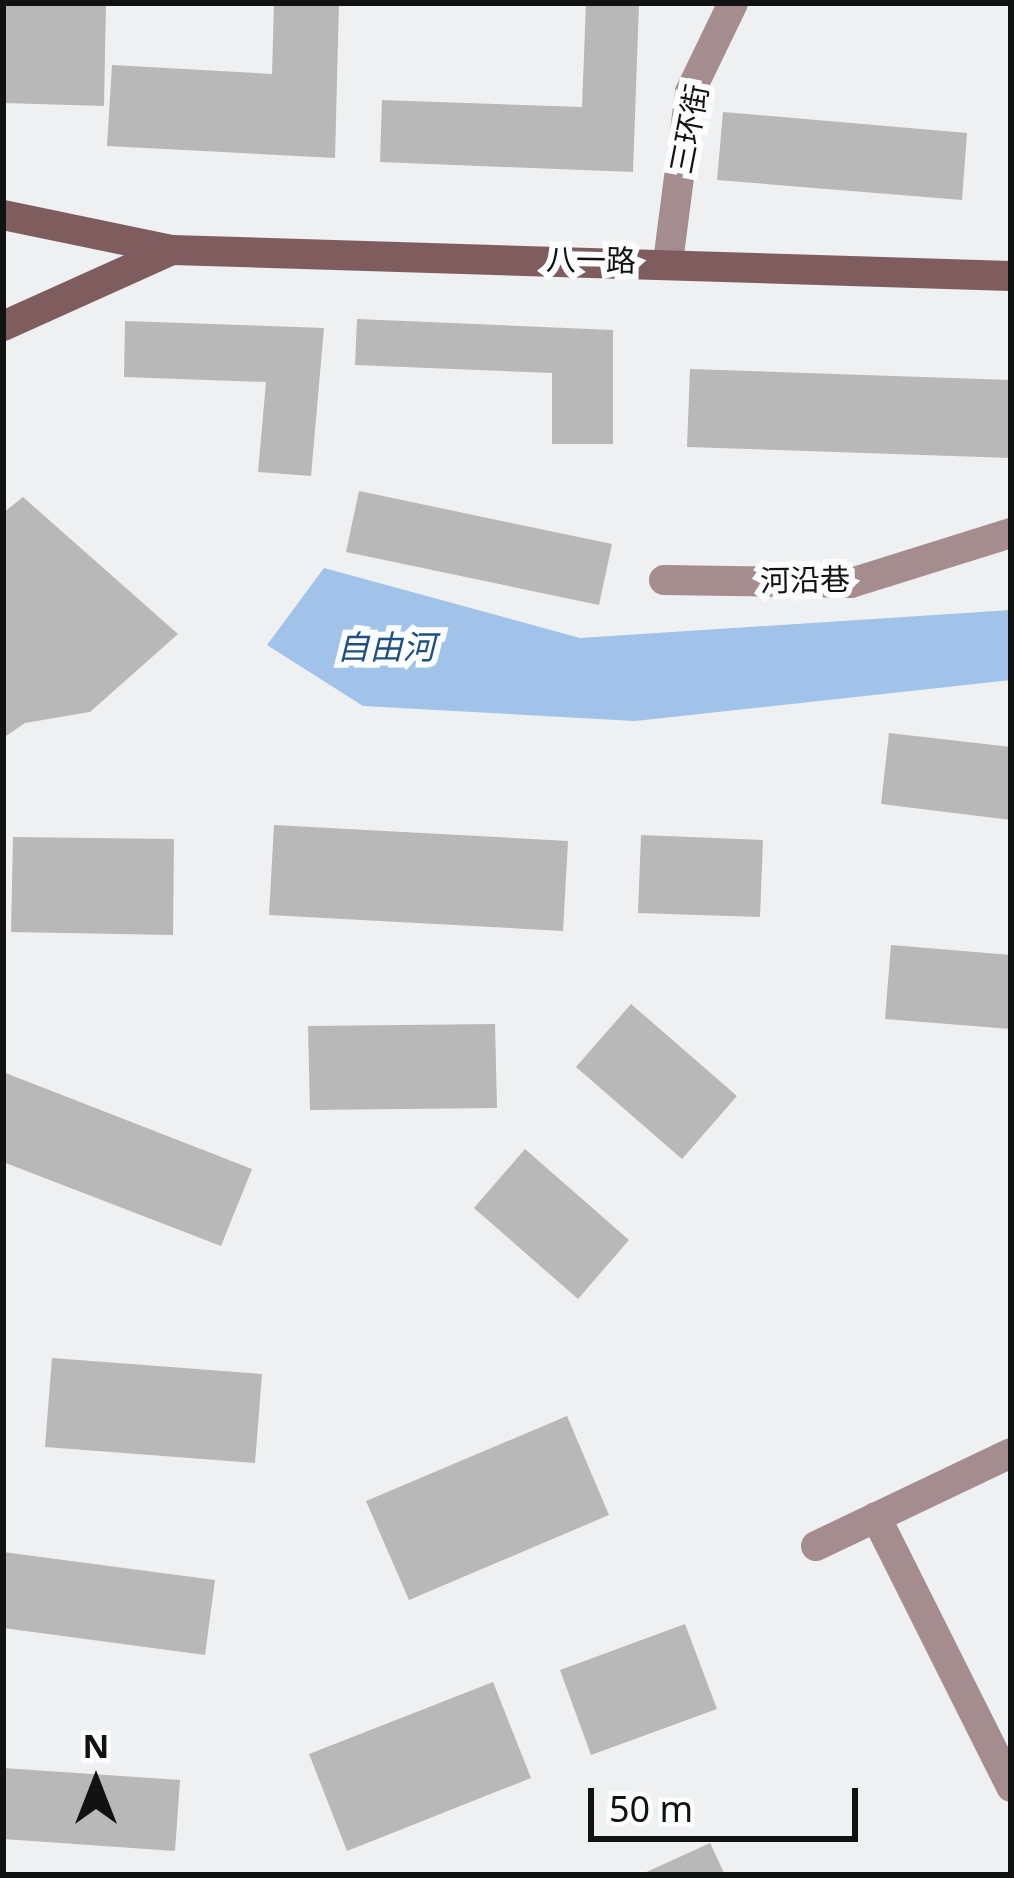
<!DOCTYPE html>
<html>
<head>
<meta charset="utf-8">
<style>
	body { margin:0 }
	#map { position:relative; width:1014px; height:1878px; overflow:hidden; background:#eff0f1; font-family:"Noto Sans","Noto Sans SC",sans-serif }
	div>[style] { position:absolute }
	.water>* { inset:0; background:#a1c3e9 }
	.building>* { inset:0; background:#b9b8b9 }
	.minor>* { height:30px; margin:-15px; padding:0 15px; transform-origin:15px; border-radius:15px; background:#a58c8e }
	.secondary>* { height:30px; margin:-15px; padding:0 15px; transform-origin:15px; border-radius:15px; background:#7f5d5f }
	span { translate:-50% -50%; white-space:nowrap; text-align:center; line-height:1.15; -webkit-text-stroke:12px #fcfdfe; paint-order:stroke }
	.street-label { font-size:30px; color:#111212 }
	.water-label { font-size:33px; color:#1f507f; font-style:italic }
	.frame { position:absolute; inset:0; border:6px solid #111212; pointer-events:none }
	.north { position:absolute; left:36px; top:1722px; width:120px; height:120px; -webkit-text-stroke:9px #fcfdfe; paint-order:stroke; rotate:0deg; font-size:33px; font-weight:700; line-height:48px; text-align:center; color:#111212 }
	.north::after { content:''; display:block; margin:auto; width:42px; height:54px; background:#111212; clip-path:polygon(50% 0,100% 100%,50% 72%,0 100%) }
	.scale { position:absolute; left:588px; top:1788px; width:270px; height:54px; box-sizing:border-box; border:6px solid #111212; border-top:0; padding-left:15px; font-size:36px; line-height:42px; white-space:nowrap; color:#111212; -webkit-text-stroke:9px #fcfdfe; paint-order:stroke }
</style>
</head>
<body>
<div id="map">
	<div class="water">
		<div style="clip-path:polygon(324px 568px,580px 638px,1011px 610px,1011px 680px,635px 721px,363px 706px,267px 645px)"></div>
	</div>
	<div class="building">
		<div style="clip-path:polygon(3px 3px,106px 3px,104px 106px,3px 103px)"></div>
		<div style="clip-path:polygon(274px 3px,339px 3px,335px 158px,107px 146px,112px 65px,272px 74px)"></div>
		<div style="clip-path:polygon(586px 3px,639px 3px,633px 172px,380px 162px,382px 100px,582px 107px)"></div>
		<div style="clip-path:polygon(723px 112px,967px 133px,962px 200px,717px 180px)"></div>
		<div style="clip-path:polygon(357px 319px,613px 330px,613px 444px,552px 444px,552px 373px,355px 365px)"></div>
		<div style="clip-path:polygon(125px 321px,324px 328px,311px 476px,258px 472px,266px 382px,124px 377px)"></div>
		<div style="clip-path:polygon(690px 369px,1011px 380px,1011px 458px,687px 447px)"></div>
		<div style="clip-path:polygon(359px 491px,612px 544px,599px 605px,346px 552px)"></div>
		<div style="clip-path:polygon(23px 497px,178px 634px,90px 712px,25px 723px,3px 738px,3px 513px)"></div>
		<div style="clip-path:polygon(889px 733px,1011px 747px,1011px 820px,881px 804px)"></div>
		<div style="clip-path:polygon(274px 825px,568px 841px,563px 931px,269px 915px)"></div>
		<div style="clip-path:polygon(641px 835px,763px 840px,760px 917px,638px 913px)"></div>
		<div style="clip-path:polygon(13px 837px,174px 839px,173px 935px,11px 932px)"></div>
		<div style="clip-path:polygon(891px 945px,1011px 955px,1011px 1029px,885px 1019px)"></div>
		<div style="clip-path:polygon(631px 1004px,737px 1096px,682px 1159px,576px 1067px)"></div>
		<div style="clip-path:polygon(495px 1024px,497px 1108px,310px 1110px,308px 1026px)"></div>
		<div style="clip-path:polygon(3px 1072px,252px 1169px,221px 1246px,3px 1162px)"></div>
		<div style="clip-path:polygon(525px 1149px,629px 1240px,578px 1299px,474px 1208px)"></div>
		<div style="clip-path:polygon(52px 1358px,262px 1374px,255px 1463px,45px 1447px)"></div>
		<div style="clip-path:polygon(567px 1416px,609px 1515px,409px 1600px,366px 1501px)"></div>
		<div style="clip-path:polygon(3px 1552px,215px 1580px,205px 1655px,3px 1628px)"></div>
		<div style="clip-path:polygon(685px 1624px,717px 1709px,591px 1755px,560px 1670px)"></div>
		<div style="clip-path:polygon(493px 1682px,531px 1778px,347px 1851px,309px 1754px)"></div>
		<div style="clip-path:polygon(3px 1768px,180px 1780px,175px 1851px,3px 1839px)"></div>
		<div style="clip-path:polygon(710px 1843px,725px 1875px,640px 1875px)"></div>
	</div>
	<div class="minor">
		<div style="left:668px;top:262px;width:171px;rotate:-82.6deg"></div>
		<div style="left:690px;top:92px;width:99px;rotate:-64.2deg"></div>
		<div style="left:664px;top:580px;width:187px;rotate:0.9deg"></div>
		<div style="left:851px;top:583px;width:168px;rotate:-17.4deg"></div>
		<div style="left:876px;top:1517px;width:302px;rotate:63.4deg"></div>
		<div style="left:816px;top:1546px;width:216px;rotate:-25.5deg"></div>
	</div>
	<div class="secondary">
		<div style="left:3px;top:215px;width:173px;rotate:11.7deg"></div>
		<div style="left:172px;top:250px;width:839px;rotate:1.77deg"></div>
		<div style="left:3px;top:326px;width:185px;rotate:-24.2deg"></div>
	</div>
	<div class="street-label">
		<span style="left:689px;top:129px;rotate:-79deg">三环街</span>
		<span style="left:591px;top:260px;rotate:1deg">八一路</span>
		<span style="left:805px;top:580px;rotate:-1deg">河沿巷</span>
	</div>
	<div class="water-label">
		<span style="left:386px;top:647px">自由河</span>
	</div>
	<div class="frame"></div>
	<div class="north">N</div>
	<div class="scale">50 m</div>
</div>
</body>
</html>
